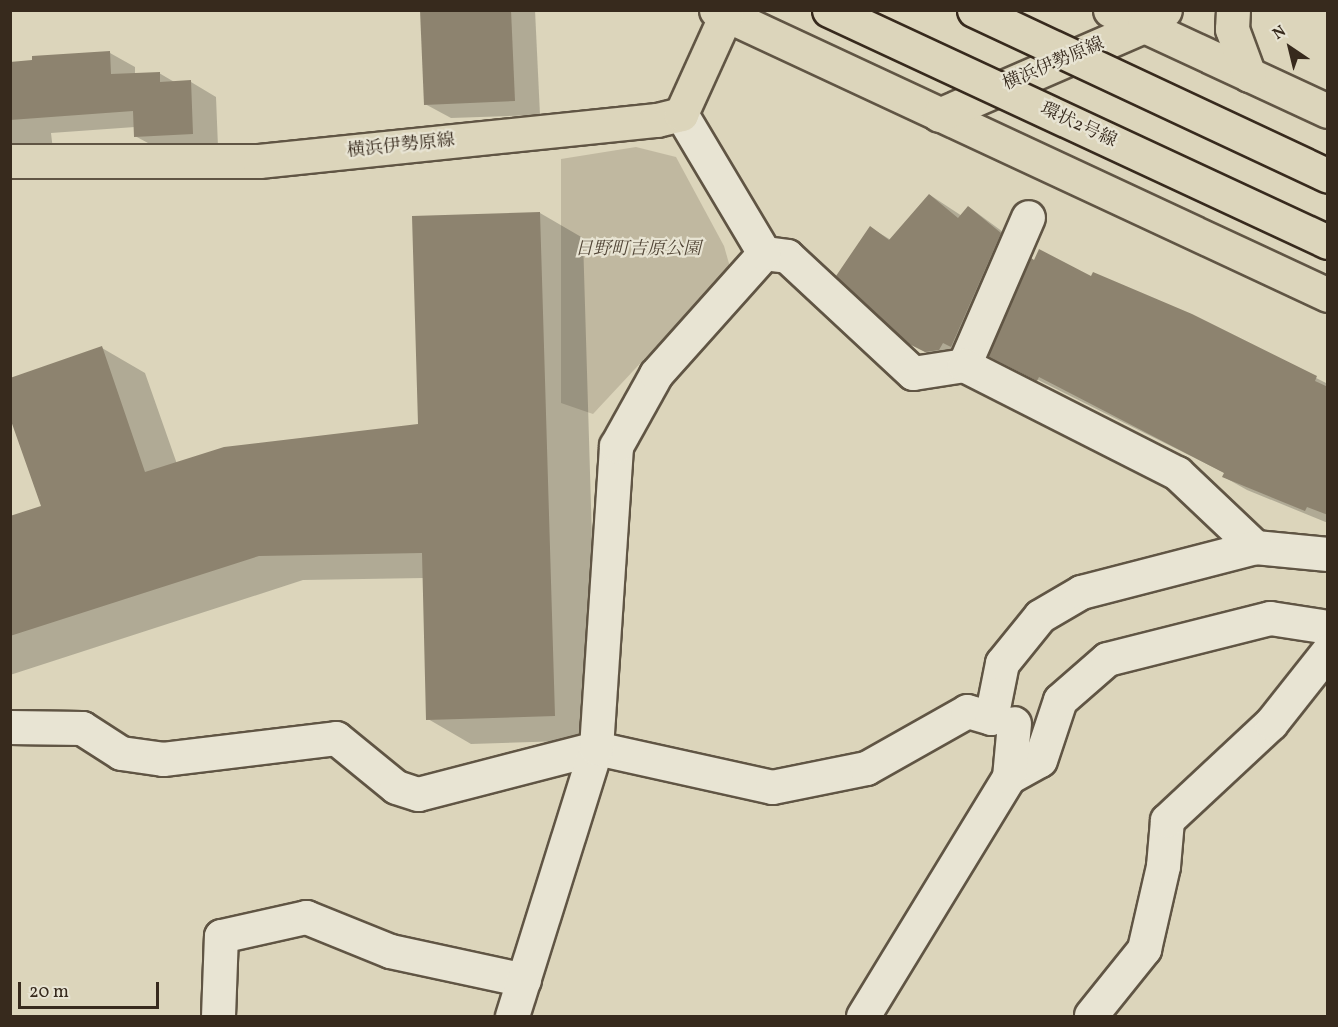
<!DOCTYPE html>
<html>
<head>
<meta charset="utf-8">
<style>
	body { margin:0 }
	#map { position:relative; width:1338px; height:1027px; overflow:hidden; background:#dcd5bb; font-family:Vollkorn,"Noto Serif JP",serif }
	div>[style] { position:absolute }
	.green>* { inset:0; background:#c0b8a0 }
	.shadow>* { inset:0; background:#0003 }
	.building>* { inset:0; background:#8d836f }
	.roads { filter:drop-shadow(2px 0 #605544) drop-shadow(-2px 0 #605544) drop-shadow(0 2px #605544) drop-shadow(0 -2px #605544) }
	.street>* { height:33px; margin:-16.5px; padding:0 16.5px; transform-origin:16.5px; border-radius:16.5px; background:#e8e4d3 }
	.primary>* { height:33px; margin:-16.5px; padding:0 16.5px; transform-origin:16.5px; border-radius:16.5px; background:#dcd5bb }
	.bridges { filter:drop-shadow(2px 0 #372a1d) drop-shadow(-2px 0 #372a1d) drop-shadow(0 2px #372a1d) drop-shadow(0 -2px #372a1d) }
	.primary-bridge>* { height:33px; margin:-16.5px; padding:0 16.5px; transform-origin:16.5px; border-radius:16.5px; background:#dcd5bb }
	span { translate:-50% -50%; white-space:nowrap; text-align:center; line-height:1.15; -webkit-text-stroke:4.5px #e8e4d3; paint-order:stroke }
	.street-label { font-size:18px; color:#372a1d }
	.park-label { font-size:18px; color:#524637; font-style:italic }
	.frame { position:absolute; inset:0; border:12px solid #372a1d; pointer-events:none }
	.north { position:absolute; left:1260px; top:18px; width:60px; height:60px; -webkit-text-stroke:4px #e8e4d3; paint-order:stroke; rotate:325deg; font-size:16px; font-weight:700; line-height:24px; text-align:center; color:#372a1d }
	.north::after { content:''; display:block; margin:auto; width:21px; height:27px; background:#372a1d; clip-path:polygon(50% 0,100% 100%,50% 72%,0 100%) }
	.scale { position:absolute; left:18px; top:982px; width:141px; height:27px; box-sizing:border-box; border:3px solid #372a1d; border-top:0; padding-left:8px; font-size:18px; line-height:21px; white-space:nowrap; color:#372a1d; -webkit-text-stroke:4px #e8e4d3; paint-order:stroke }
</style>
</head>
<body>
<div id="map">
	<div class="green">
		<div style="clip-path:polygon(636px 147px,676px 157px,724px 246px,730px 267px,593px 414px,561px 403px,561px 159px)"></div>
	</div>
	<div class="shadow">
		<div style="clip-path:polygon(421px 10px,535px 10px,540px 115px,451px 118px,425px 104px)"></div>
		<div style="clip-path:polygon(110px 53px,135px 67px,135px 74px,159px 73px,176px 83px,191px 82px,216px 97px,218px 147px,161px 150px,135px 136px,135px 127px,51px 133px,53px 150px,10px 146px,10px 64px)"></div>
		<div style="clip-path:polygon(930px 195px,962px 216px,969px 207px,1025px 248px,976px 360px,936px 358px,910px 343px,871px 228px,891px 240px)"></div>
		<div style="clip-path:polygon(540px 213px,583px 238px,598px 740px,471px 744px,428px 719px,424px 578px,303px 580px,10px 675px,10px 517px,43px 507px,102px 348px,145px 373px,177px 464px,420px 426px)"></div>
		<div style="clip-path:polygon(1092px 278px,1191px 315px,1328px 384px,1328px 523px,1247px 490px,1224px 477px,1225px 473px,990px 356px)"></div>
	</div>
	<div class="building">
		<div style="clip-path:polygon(420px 10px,511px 10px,515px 101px,424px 105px)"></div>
		<div style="clip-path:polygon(110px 51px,111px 74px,160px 72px,160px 82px,191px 80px,193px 134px,134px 137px,133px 111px,10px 120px,10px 62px,32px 60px,32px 56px)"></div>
		<div style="clip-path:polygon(929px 194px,958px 218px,968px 206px,1001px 233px,951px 347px,943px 343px,939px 350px,925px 352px,909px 344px,836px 276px,870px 226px,889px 240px)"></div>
		<div style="clip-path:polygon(540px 212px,555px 716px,426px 720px,422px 553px,259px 556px,10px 636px,10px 516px,41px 506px,10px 418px,10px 378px,102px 346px,145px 472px,224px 447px,418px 424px,412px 216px)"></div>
		<div style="clip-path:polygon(1039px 249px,1091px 276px,1093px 272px,1192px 314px,1317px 376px,1315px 381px,1328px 387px,1328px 515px,1307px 507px,1305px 511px,1222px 477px,1224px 473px,1039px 377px,1037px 381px,988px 356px,1031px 258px,1034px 260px)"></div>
	</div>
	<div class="roads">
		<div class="street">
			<div style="left:764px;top:253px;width:23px;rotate:7deg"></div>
			<div style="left:787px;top:256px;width:172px;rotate:42.9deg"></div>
			<div style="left:913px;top:373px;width:52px;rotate:-8.9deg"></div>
			<div style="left:964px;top:365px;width:161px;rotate:-66.6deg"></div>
			<div style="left:964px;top:365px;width:239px;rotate:26.9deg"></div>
			<div style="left:1177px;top:473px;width:108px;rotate:43.5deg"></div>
			<div style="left:1255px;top:547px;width:73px;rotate:5.5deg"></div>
			<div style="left:10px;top:727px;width:72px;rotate:0.8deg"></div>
			<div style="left:82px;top:728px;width:46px;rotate:32.7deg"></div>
			<div style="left:121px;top:753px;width:42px;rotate:8.1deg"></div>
			<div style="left:163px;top:759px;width:174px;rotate:-6.9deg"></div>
			<div style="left:336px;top:738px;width:77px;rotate:39.2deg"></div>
			<div style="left:396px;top:787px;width:23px;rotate:18deg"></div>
			<div style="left:418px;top:794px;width:184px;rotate:-14.5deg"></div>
			<div style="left:596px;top:748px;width:180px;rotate:12.5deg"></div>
			<div style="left:772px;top:787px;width:96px;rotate:-11.4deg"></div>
			<div style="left:866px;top:768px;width:116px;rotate:-29.4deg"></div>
			<div style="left:967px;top:711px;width:25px;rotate:16deg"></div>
			<div style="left:991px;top:718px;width:56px;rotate:-78.7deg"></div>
			<div style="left:1002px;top:663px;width:60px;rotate:-51deg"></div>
			<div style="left:1040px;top:616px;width:48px;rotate:-30.3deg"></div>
			<div style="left:1081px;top:592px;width:180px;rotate:-14.5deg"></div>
			<div style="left:1009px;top:777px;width:35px;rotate:-29deg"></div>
			<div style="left:1040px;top:760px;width:63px;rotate:-71.6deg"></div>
			<div style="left:1060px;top:700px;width:62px;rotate:-41.1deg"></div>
			<div style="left:1107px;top:659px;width:168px;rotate:-14.1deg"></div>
			<div style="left:1270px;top:618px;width:59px;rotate:8.8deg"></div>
			<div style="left:1091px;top:1015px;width:85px;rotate:-51.2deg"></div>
			<div style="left:1144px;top:949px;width:85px;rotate:-77.1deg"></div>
			<div style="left:1163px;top:866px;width:46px;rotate:-85deg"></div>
			<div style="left:1167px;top:820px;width:142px;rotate:-43deg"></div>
			<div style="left:1271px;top:723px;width:92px;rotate:-51.6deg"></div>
			<div style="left:218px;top:1016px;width:80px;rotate:-87.9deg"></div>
			<div style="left:221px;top:936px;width:87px;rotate:-12.6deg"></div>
			<div style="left:306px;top:917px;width:91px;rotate:22deg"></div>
			<div style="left:390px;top:951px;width:137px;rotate:12.2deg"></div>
			<div style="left:512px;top:1016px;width:281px;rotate:-72.6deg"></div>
			<div style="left:596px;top:748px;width:303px;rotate:-86.2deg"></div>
			<div style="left:616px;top:446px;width:82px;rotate:-60.9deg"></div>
			<div style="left:656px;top:374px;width:162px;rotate:-48.2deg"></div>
			<div style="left:764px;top:253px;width:162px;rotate:-120.8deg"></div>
			<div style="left:863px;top:1016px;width:280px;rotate:-58.6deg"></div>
			<div style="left:1009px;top:777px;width:54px;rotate:-84.7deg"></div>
		</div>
		<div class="primary">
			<div style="left:716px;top:10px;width:675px;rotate:24.97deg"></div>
			<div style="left:1110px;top:10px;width:240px;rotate:24.9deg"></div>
			<div style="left:1233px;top:10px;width:19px;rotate:93deg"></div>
			<div style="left:1232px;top:29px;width:49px;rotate:69.7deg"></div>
			<div style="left:939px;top:115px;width:223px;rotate:-23.5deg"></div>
			<div style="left:1144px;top:26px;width:26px;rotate:-37deg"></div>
			<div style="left:10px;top:161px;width:249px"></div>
			<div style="left:259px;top:161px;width:400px;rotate:-5.9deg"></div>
			<div style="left:657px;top:120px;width:25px;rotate:-14deg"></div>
			<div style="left:681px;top:114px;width:109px;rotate:-65.6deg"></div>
		</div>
	</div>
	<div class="bridges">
		<div class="primary-bridge">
			<div style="left:829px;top:10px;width:550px;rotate:24.94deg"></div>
			<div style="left:974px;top:10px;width:391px;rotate:25.1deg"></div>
		</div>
	</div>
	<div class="street-label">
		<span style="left:1054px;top:65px;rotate:-23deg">横浜伊勢原線</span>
		<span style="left:1078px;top:126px;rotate:25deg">環状2号線</span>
		<span style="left:401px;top:147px;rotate:-6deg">横浜伊勢原線</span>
	</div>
	<div class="park-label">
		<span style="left:638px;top:250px">日野町吉原公園</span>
	</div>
	<div class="frame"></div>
	<div class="north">N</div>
	<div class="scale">20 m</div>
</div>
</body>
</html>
